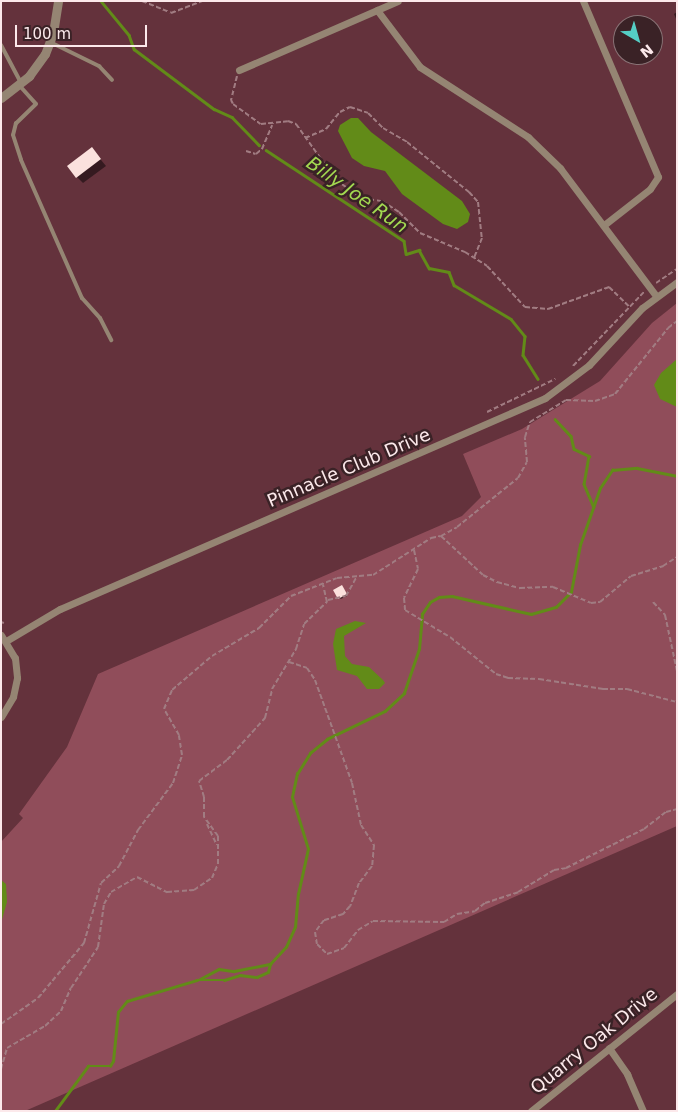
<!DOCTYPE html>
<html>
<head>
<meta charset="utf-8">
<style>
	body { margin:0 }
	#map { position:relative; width:678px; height:1112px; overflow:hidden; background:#64323c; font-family:"DejaVu Sans",sans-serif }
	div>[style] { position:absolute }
	.green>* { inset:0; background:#904d5a }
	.water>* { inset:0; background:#628b18 }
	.shadow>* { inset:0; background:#0007 }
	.stream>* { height:2.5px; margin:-1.25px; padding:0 1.25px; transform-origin:1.25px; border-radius:1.25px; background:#628b18 }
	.building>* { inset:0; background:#fbe1dd }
	.path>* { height:2px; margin-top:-1px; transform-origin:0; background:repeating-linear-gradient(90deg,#a17c82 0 5px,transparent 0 7.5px) }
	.service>* { height:4px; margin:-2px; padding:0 2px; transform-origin:2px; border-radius:2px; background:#958573 }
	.minor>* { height:7px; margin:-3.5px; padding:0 3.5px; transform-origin:3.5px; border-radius:3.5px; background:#958573 }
	.tertiary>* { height:9px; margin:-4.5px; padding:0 4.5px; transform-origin:4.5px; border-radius:4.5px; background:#958573 }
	span { translate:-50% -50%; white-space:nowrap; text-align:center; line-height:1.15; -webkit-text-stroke:5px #3a2226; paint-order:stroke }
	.street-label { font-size:18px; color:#fce9eb }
	.water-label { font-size:19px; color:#a3d951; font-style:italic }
	.frame { position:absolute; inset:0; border:2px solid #fce9eb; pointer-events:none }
	.north { position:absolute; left:613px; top:15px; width:50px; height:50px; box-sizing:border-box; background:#3a2226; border:1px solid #887275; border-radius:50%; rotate:142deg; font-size:14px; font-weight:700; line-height:20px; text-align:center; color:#fce9eb }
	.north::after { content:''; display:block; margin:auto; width:18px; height:22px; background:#55cec5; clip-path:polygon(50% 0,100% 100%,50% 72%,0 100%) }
	.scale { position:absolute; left:15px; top:25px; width:132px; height:22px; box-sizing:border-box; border:2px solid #fce9eb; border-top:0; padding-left:6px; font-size:15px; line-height:18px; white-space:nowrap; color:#fce9eb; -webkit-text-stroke:4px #3a2226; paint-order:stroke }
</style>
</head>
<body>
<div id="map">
	<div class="green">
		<div style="clip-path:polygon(677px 303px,677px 826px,25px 1111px,1px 1111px,1px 842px,23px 818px,19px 814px,67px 747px,98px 674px,462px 516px,481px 497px,463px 454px,522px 429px,600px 381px,652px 323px)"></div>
	</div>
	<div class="water">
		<div style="clip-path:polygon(351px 118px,358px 118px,371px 132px,462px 201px,470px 214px,468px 222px,457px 229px,443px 224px,402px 194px,385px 171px,364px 166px,352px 158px,338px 131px,340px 125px)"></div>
		<div style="clip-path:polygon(677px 359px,677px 407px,660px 399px,654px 385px,661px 373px)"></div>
		<div style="clip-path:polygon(355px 621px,366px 623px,344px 636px,345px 656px,352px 664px,369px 667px,383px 680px,385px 683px,379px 689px,367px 689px,357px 676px,337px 670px,333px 644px,336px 629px)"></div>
		<div style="clip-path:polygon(1px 880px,6px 884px,7px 902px,1px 923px)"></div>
	</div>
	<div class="shadow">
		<div style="clip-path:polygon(677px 12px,677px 21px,674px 14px)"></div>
		<div style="clip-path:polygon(92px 149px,106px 166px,83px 183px,77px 177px)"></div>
		<div style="clip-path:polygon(343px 588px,347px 596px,341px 599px,339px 598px)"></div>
	</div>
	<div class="stream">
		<div style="left:101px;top:1px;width:44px;rotate:50.5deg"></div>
		<div style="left:129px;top:35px;width:15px;rotate:70deg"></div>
		<div style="left:134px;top:49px;width:100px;rotate:36.9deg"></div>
		<div style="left:214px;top:109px;width:20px;rotate:24deg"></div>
		<div style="left:232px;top:117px;width:39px;rotate:46deg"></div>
		<div style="left:266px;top:150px;width:165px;rotate:33.4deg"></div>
		<div style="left:404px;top:241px;width:13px;rotate:81deg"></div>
		<div style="left:406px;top:254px;width:14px;rotate:-17deg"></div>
		<div style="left:419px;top:250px;width:21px;rotate:61deg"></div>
		<div style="left:429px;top:268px;width:20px;rotate:11deg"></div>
		<div style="left:449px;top:272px;width:14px;rotate:69deg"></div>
		<div style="left:454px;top:285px;width:66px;rotate:30.8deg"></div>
		<div style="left:511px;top:319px;width:22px;rotate:51deg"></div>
		<div style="left:525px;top:336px;width:19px;rotate:96deg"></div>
		<div style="left:523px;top:355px;width:28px;rotate:58deg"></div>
		<div style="left:555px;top:419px;width:23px;rotate:47deg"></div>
		<div style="left:571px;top:436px;width:13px;rotate:77deg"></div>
		<div style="left:574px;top:449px;width:17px;rotate:25deg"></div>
		<div style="left:589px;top:456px;width:28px;rotate:100deg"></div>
		<div style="left:584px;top:484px;width:25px;rotate:67deg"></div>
		<div style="left:200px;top:979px;width:21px;rotate:-28deg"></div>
		<div style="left:219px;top:969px;width:15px;rotate:8deg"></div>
		<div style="left:234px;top:971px;width:37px;rotate:-11deg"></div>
		<div style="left:55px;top:1111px;width:56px;rotate:-53.7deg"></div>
		<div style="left:88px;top:1066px;width:22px"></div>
		<div style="left:110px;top:1066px;width:6px;rotate:-59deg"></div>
		<div style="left:113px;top:1061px;width:49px;rotate:-84.2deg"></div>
		<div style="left:118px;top:1012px;width:14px;rotate:-51deg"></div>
		<div style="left:127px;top:1001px;width:73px;rotate:-16.7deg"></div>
		<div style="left:197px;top:980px;width:27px"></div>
		<div style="left:224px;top:980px;width:17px;rotate:-17deg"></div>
		<div style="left:240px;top:975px;width:17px;rotate:7deg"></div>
		<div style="left:257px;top:977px;width:12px;rotate:-24deg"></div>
		<div style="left:268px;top:972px;width:8px;rotate:-76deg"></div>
		<div style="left:270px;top:964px;width:23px;rotate:-47deg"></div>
		<div style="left:286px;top:947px;width:22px;rotate:-66deg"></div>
		<div style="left:295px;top:927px;width:33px;rotate:-85deg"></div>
		<div style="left:298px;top:894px;width:46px;rotate:-77.5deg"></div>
		<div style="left:308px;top:849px;width:54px;rotate:-107.1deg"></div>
		<div style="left:292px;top:797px;width:24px;rotate:-78deg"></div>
		<div style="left:297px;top:774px;width:25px;rotate:-58deg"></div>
		<div style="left:310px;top:753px;width:22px;rotate:-39deg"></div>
		<div style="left:327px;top:739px;width:64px;rotate:-25.8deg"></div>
		<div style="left:385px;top:711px;width:26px;rotate:-43deg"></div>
		<div style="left:404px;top:693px;width:46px;rotate:-71.2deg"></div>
		<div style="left:419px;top:649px;width:35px;rotate:-85deg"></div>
		<div style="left:422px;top:614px;width:14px;rotate:-56deg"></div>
		<div style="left:430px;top:602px;width:10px;rotate:-29deg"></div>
		<div style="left:439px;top:597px;width:13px;rotate:-4deg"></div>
		<div style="left:452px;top:596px;width:81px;rotate:12.8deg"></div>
		<div style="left:531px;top:614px;width:26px;rotate:-16deg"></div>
		<div style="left:556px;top:607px;width:21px;rotate:-45deg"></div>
		<div style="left:571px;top:592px;width:48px;rotate:-79.2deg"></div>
		<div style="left:580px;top:545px;width:60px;rotate:-70.7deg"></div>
		<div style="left:600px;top:488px;width:22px;rotate:-56deg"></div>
		<div style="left:612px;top:470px;width:25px;rotate:-5deg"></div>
		<div style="left:637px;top:468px;width:41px;rotate:11.3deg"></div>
	</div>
	<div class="building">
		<div style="clip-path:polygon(92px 147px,101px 159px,76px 178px,67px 166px)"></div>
		<div style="clip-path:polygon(342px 585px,347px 594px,338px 599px,333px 590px)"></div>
	</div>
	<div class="path">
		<div style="left:142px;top:1px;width:31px;rotate:22deg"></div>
		<div style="left:171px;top:13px;width:34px;rotate:-21deg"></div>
		<div style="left:237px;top:76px;width:25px;rotate:104deg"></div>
		<div style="left:231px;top:100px;width:4px;rotate:63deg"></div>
		<div style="left:233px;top:104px;width:34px;rotate:36deg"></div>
		<div style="left:261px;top:124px;width:27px;rotate:-6deg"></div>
		<div style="left:288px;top:121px;width:9px;rotate:21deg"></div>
		<div style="left:296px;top:124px;width:69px;rotate:54.5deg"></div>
		<div style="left:336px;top:180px;width:32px;rotate:35deg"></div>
		<div style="left:362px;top:198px;width:20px;rotate:9deg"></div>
		<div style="left:382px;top:201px;width:20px;rotate:33deg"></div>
		<div style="left:399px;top:212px;width:30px;rotate:45deg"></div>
		<div style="left:420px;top:233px;width:49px;rotate:22.9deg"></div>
		<div style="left:465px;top:252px;width:26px;rotate:32deg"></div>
		<div style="left:487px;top:266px;width:56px;rotate:47.2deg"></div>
		<div style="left:525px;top:307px;width:23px;rotate:5deg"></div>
		<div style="left:548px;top:309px;width:65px;rotate:-19.8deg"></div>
		<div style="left:609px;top:287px;width:28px;rotate:44deg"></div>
		<div style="left:305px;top:138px;width:23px;rotate:-23deg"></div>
		<div style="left:326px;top:129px;width:22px;rotate:-51deg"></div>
		<div style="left:340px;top:112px;width:11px;rotate:-27deg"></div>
		<div style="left:350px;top:107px;width:19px;rotate:18deg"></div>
		<div style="left:368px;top:113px;width:21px;rotate:45deg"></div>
		<div style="left:383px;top:128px;width:28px;rotate:30deg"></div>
		<div style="left:407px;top:142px;width:80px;rotate:38.9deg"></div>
		<div style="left:469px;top:192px;width:13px;rotate:48deg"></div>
		<div style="left:478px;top:202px;width:36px;rotate:84deg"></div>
		<div style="left:482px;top:238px;width:22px;rotate:112deg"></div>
		<div style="left:246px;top:151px;width:10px;rotate:17deg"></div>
		<div style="left:256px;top:154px;width:8px;rotate:-40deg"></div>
		<div style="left:262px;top:149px;width:26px;rotate:-67deg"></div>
		<div style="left:656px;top:283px;width:25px;rotate:-34deg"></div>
		<div style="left:573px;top:366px;width:103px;rotate:-46.2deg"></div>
		<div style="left:487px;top:412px;width:76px;rotate:-25.9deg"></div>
		<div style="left:441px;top:536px;width:18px;rotate:-29deg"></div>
		<div style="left:457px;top:527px;width:78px;rotate:-38.8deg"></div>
		<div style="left:518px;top:478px;width:18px;rotate:-61deg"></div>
		<div style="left:527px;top:462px;width:25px;rotate:-95deg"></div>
		<div style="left:525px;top:437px;width:16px;rotate:-72deg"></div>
		<div style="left:530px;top:422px;width:42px;rotate:-31.4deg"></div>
		<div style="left:566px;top:400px;width:29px;rotate:2deg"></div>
		<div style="left:595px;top:401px;width:21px;rotate:-19deg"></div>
		<div style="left:615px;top:394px;width:85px;rotate:-51.2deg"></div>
		<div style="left:668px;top:328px;width:11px;rotate:-38deg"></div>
		<div style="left:414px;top:550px;width:19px;rotate:78deg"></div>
		<div style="left:418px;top:569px;width:32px;rotate:116deg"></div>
		<div style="left:404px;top:598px;width:12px;rotate:85deg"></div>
		<div style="left:405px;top:610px;width:52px;rotate:31deg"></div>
		<div style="left:450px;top:637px;width:59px;rotate:38.8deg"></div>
		<div style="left:496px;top:674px;width:13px;rotate:18deg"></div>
		<div style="left:508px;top:678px;width:31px;rotate:2deg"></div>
		<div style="left:539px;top:679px;width:65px;rotate:8.9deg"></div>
		<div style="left:603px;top:689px;width:24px"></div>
		<div style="left:627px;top:689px;width:52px;rotate:14.6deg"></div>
		<div style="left:328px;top:600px;width:18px;rotate:-13deg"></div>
		<div style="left:346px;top:596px;width:21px;rotate:-61deg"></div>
		<div style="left:653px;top:602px;width:18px;rotate:47deg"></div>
		<div style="left:665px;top:615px;width:57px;rotate:77.9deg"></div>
		<div style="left:1px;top:622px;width:3px;rotate:18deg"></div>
		<div style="left:289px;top:662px;width:19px;rotate:18deg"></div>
		<div style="left:307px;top:668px;width:14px;rotate:56deg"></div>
		<div style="left:315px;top:680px;width:109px;rotate:70.2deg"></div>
		<div style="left:352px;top:783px;width:43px;rotate:77.9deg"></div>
		<div style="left:361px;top:825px;width:24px;rotate:57deg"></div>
		<div style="left:374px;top:845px;width:21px;rotate:95deg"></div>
		<div style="left:372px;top:866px;width:21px;rotate:127deg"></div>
		<div style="left:359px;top:883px;width:25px;rotate:111deg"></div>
		<div style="left:350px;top:906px;width:11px;rotate:131deg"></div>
		<div style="left:343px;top:914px;width:20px;rotate:162deg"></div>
		<div style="left:324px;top:920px;width:15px;rotate:127deg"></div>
		<div style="left:315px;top:932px;width:12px;rotate:81deg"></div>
		<div style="left:317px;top:944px;width:14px;rotate:45deg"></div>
		<div style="left:327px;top:954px;width:18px;rotate:-19deg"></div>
		<div style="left:344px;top:948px;width:23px;rotate:-52deg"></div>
		<div style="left:358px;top:930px;width:17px;rotate:-31deg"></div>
		<div style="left:373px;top:921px;width:71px;rotate:0.8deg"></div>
		<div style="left:444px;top:922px;width:15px;rotate:-32deg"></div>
		<div style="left:457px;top:914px;width:18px;rotate:-9deg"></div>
		<div style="left:475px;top:911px;width:13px;rotate:-39deg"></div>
		<div style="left:485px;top:903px;width:35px;rotate:-18deg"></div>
		<div style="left:518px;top:892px;width:42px;rotate:-31.4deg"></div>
		<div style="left:554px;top:870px;width:12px;rotate:-9deg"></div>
		<div style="left:566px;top:868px;width:87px;rotate:-26.6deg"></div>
		<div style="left:644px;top:829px;width:28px;rotate:-38deg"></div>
		<div style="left:666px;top:812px;width:11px;rotate:-15deg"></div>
		<div style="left:207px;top:824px;width:23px;rotate:65deg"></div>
		<div style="left:1px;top:1024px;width:45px;rotate:-35.1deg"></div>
		<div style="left:38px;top:998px;width:72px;rotate:-50.1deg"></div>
		<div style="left:84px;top:943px;width:62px;rotate:-74.2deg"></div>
		<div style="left:101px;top:883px;width:25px;rotate:-43deg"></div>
		<div style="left:119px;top:866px;width:41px;rotate:-62.2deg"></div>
		<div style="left:138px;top:830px;width:59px;rotate:-53.3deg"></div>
		<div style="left:173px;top:783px;width:29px;rotate:-72deg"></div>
		<div style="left:182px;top:755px;width:20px;rotate:-99deg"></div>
		<div style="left:179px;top:735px;width:30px;rotate:-120deg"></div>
		<div style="left:164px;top:709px;width:21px;rotate:-67deg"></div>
		<div style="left:172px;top:690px;width:52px;rotate:-40.4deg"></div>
		<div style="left:212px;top:656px;width:55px;rotate:-30.8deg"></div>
		<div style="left:259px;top:628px;width:45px;rotate:-45deg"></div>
		<div style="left:291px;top:596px;width:49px;rotate:-21.4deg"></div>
		<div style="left:337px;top:578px;width:36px;rotate:-5deg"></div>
		<div style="left:373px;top:575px;width:69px;rotate:-32.5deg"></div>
		<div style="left:431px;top:538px;width:10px;rotate:-11deg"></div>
		<div style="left:441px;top:536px;width:57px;rotate:42.9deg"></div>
		<div style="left:483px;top:575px;width:16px;rotate:27deg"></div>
		<div style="left:497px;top:582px;width:24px;rotate:15deg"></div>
		<div style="left:520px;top:588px;width:33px;rotate:-2deg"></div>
		<div style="left:553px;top:587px;width:41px;rotate:22.8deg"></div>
		<div style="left:591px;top:603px;width:9px;rotate:-6deg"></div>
		<div style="left:600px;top:602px;width:40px;rotate:-40deg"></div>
		<div style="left:631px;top:576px;width:34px;rotate:-17deg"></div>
		<div style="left:663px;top:566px;width:17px;rotate:-33deg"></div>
		<div style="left:1px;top:1069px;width:22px;rotate:-74deg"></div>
		<div style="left:7px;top:1048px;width:44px;rotate:-30.1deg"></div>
		<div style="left:45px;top:1026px;width:22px;rotate:-43deg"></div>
		<div style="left:61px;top:1011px;width:25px;rotate:-67deg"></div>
		<div style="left:71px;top:988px;width:49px;rotate:-56.6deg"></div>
		<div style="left:98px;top:947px;width:43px;rotate:-82.1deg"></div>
		<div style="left:104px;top:904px;width:14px;rotate:-60deg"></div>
		<div style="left:111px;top:892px;width:30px;rotate:-30deg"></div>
		<div style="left:137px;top:877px;width:34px;rotate:27deg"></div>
		<div style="left:167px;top:892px;width:27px;rotate:-4deg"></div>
		<div style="left:194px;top:890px;width:22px;rotate:-34deg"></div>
		<div style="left:212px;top:878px;width:15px;rotate:-67deg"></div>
		<div style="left:218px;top:864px;width:28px;rotate:-90deg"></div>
		<div style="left:218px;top:836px;width:24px;rotate:-126deg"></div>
		<div style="left:204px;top:817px;width:20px;rotate:-90deg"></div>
		<div style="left:204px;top:797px;width:17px;rotate:-107deg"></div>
		<div style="left:199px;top:781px;width:35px;rotate:-37deg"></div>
		<div style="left:227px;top:760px;width:57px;rotate:-47.9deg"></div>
		<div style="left:265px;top:718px;width:30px;rotate:-76deg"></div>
		<div style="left:272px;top:689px;width:47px;rotate:-59deg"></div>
		<div style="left:296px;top:649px;width:26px;rotate:-72deg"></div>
		<div style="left:304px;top:624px;width:32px;rotate:-44deg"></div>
		<div style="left:327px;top:602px;width:18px;rotate:-103deg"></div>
	</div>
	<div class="service">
		<div style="left:50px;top:42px;width:55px;rotate:26.1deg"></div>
		<div style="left:99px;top:66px;width:19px;rotate:47deg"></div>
		<div style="left:1px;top:45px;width:41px;rotate:62.2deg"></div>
		<div style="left:19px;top:85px;width:25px;rotate:48deg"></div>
		<div style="left:36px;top:104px;width:28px;rotate:136deg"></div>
		<div style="left:16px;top:123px;width:12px;rotate:104deg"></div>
		<div style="left:13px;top:135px;width:26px;rotate:72deg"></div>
		<div style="left:21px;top:160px;width:151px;rotate:66.2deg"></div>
		<div style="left:82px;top:298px;width:27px;rotate:48deg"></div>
		<div style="left:100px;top:318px;width:25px;rotate:63deg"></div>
	</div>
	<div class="minor">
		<div style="left:583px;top:1px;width:191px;rotate:66.9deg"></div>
		<div style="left:658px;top:177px;width:14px;rotate:124deg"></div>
		<div style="left:650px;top:189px;width:58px;rotate:142deg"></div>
		<div style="left:377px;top:10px;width:71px;rotate:53deg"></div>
		<div style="left:420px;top:67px;width:129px;rotate:32.9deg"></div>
		<div style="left:528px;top:137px;width:45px;rotate:44.1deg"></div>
		<div style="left:560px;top:168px;width:160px;rotate:53.1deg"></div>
		<div style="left:239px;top:70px;width:173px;rotate:-23.5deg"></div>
		<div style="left:1px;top:635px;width:27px;rotate:59deg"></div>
		<div style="left:15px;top:658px;width:20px;rotate:84deg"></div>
		<div style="left:17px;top:678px;width:19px;rotate:102deg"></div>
		<div style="left:13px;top:697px;width:23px;rotate:121deg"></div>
		<div style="left:6px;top:641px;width:63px;rotate:-30.7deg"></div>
		<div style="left:60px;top:609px;width:529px;rotate:-23.51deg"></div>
		<div style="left:545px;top:398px;width:55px;rotate:-36.9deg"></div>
		<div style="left:589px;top:365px;width:78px;rotate:-47.1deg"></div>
		<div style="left:642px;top:308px;width:44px;rotate:-36.6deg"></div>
		<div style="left:609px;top:1048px;width:32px;rotate:55deg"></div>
		<div style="left:627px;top:1074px;width:40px;rotate:66.6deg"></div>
		<div style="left:531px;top:1111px;width:187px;rotate:-38.7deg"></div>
	</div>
	<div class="tertiary">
		<div style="left:1px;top:98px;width:36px;rotate:-38deg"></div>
		<div style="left:29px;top:76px;width:27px;rotate:-54deg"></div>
		<div style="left:45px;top:54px;width:22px;rotate:-69deg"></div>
		<div style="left:53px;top:33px;width:32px;rotate:-81deg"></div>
	</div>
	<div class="street-label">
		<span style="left:349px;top:468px;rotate:-23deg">Pinnacle Club Drive</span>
		<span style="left:594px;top:1041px;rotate:-39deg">Quarry Oak Drive</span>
	</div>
	<div class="water-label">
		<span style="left:357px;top:195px;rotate:35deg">Billy Joe Run</span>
	</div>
	<div class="frame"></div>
	<div class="north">N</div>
	<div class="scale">100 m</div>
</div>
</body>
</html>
